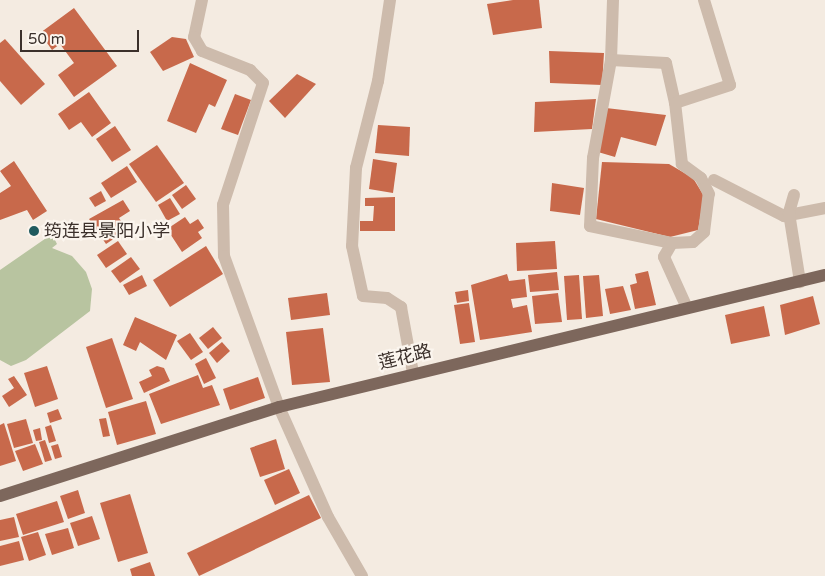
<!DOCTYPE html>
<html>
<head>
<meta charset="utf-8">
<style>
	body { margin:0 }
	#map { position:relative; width:825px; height:576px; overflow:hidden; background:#f4ebe1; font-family:"Varela Round","Noto Sans SC",sans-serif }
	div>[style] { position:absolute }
	.green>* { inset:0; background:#b8c4a0 }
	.building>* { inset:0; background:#c8694b }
	.minor>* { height:12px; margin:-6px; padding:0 6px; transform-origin:6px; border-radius:6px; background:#cdbbac }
	.major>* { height:12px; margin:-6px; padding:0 6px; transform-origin:6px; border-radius:6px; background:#7d675c }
	.dots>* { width:14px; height:14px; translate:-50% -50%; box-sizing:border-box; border:2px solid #fbf5ee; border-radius:50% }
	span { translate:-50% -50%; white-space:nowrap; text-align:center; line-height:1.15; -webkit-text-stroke:4.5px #fbf5ee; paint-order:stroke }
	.poi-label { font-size:18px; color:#3b302b }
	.left { translate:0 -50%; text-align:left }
	.street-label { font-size:18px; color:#3b302b }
	.scale { position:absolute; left:20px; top:30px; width:119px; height:22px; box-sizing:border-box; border:2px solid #3b302b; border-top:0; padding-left:6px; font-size:15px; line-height:18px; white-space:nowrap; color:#3b302b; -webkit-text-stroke:4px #fbf5ee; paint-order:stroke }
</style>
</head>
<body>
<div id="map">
	<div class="green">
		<div style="clip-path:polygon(52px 234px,57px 244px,52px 248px,72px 256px,86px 272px,92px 289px,90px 311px,26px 360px,11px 366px,0 360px,0 270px)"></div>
	</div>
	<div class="building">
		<div style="clip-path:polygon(513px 0,539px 0,542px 28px,493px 35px,487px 4px)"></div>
		<div style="clip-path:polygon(74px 8px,117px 66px,74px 97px,58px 75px,74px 63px,60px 44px,52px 50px,40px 33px)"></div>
		<div style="clip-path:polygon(172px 37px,186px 39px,194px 57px,163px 71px,150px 52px)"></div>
		<div style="clip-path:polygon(5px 39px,45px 84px,21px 105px,0 81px,0 43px)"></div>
		<div style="clip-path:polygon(549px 51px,604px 53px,602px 85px,550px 83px)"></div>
		<div style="clip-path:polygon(190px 63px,227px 80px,215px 107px,209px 104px,196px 133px,167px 121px)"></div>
		<div style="clip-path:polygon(297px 74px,316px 84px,285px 118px,269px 101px)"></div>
		<div style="clip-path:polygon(89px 92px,111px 123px,92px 137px,81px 122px,69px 130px,58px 114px)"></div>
		<div style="clip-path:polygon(235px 94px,251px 100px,238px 135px,221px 129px)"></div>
		<div style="clip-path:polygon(596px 99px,592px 129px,534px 132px,535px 102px)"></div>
		<div style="clip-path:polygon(606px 108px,666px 115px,656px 146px,621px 137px,615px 157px,598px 152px)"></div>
		<div style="clip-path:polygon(378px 125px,410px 127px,409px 156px,375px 153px)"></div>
		<div style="clip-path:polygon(115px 126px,131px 150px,112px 162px,96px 139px)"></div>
		<div style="clip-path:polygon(157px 145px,184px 183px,156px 202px,129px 164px)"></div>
		<div style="clip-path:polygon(373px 159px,397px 163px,393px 193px,369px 189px)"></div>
		<div style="clip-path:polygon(14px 161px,47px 211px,33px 220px,27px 210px,0 220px,0 193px,11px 186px,0 171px)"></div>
		<div style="clip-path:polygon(602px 162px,669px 164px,693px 178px,704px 196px,698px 230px,670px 237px,596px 219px)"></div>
		<div style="clip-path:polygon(127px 166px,137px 182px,111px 198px,101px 183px)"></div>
		<div style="clip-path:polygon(552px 183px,584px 188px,580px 215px,550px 211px)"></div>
		<div style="clip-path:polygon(186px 185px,196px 199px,182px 209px,172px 195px)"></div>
		<div style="clip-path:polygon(101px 191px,106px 201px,95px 207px,89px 198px)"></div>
		<div style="clip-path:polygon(395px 197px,395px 231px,360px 231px,360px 221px,373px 221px,374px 206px,365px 206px,365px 198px)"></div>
		<div style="clip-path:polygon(170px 198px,180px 214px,167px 221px,158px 205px)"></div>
		<div style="clip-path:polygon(123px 200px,130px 211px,119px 218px,127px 230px,106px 244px,89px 219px)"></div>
		<div style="clip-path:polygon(185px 217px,190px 224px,198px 219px,204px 228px,198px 232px,202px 238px,182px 252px,167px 229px)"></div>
		<div style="clip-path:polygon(118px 241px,127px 254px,106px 268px,97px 255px)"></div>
		<div style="clip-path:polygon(555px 241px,557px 269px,517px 271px,516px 243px)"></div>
		<div style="clip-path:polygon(206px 246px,223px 274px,170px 307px,153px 280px)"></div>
		<div style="clip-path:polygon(131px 257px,140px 269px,120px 283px,111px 271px)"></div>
		<div style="clip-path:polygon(648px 271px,656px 305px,635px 309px,630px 285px,637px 283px,635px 274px)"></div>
		<div style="clip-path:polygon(557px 272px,559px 290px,530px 292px,528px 275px)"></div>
		<div style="clip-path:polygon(507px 274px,509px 281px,525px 279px,527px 297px,511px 299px,513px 308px,527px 305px,532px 332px,480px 340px,471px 285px)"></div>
		<div style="clip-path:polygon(142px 275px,147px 286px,129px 295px,123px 285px)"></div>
		<div style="clip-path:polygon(579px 275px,582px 319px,567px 320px,564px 276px)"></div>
		<div style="clip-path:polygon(599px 275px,603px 316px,586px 318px,583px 276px)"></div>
		<div style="clip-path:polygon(623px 286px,631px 310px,610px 314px,605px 289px)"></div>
		<div style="clip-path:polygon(468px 290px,469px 301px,457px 303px,455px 292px)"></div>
		<div style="clip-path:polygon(327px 293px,330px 315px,291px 320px,288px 298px)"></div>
		<div style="clip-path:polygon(558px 293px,562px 322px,535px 324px,532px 296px)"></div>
		<div style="clip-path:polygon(813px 296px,820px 324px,785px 335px,780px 305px)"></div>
		<div style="clip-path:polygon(469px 303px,475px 342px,460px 344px,454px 305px)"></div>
		<div style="clip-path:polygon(764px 306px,770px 336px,731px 344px,725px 315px)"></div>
		<div style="clip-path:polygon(135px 317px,177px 335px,166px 360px,140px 342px,136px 351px,123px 345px)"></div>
		<div style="clip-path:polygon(213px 327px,222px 338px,208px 349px,199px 338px)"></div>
		<div style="clip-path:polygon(323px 328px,330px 382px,292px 385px,286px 332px)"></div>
		<div style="clip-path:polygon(190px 333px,203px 352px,191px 360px,177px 341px)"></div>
		<div style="clip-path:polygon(112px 338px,133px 399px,106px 408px,86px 347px)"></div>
		<div style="clip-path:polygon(222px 342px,230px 351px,217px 363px,209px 353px)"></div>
		<div style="clip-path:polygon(206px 358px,216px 378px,204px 384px,195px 364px)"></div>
		<div style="clip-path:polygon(47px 366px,58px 399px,35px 407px,24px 373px)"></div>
		<div style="clip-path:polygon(157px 366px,164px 368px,170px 381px,144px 393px,139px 382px,152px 376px,149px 370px)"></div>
		<div style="clip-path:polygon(198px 375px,203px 388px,212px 385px,220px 405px,161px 424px,149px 394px)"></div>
		<div style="clip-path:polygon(14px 376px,27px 395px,9px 407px,2px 396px,14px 388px,8px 379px)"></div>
		<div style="clip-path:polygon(258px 377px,265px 398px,230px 410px,223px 389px)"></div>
		<div style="clip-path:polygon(146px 401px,156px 434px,117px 445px,108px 412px)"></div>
		<div style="clip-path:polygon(58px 409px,62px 419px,50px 423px,47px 413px)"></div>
		<div style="clip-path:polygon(106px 418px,110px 436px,103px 437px,99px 419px)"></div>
		<div style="clip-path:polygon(26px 419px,33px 443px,14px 448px,7px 424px)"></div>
		<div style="clip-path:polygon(4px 423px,16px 461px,0 466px,0 425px)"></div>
		<div style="clip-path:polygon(51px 425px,56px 441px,49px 443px,45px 427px)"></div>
		<div style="clip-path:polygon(40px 428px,42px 440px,36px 441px,33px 430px)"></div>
		<div style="clip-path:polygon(276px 439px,285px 469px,260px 477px,250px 448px)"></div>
		<div style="clip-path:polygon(45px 440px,52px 460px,45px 462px,39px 442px)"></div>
		<div style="clip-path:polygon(35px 444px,43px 464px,23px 471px,15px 451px)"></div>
		<div style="clip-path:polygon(58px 444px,62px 457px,55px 459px,51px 446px)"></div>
		<div style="clip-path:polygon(289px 469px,300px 493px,275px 505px,264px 480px)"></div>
		<div style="clip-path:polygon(78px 490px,85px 513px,68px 519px,60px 496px)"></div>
		<div style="clip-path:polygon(130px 494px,148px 553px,118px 562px,100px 503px)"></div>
		<div style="clip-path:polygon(309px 495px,321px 518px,199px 576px,187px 553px)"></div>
		<div style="clip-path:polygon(57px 501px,64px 522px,23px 535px,16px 514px)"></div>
		<div style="clip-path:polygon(92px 516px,100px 539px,78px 546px,70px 523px)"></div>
		<div style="clip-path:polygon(14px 517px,19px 537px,0 541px,0 520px)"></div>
		<div style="clip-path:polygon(68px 528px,74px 548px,52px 555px,45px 534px)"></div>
		<div style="clip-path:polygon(38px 532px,46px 555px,29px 561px,21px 537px)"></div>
		<div style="clip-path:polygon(19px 541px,24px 560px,0 566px,0 546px)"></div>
		<div style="clip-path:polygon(150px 562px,155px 576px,132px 576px,130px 569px)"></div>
	</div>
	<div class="minor">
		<div style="left:202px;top:0;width:38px;rotate:102deg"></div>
		<div style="left:194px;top:37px;width:16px;rotate:60deg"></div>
		<div style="left:202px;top:51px;width:52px;rotate:21.6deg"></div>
		<div style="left:250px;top:70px;width:18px;rotate:45deg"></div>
		<div style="left:263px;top:83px;width:128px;rotate:108.2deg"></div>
		<div style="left:223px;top:205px;width:51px;rotate:88.9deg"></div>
		<div style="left:224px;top:256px;width:161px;rotate:70deg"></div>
		<div style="left:279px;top:407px;width:120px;rotate:66deg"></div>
		<div style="left:328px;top:517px;width:68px;rotate:60deg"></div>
		<div style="left:390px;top:0;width:82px;rotate:98.4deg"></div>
		<div style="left:378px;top:81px;width:90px;rotate:104.2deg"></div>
		<div style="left:356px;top:168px;width:78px;rotate:92.9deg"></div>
		<div style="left:352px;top:246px;width:51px;rotate:77.6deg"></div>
		<div style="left:363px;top:296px;width:24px;rotate:5deg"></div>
		<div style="left:387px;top:298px;width:17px;rotate:33deg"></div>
		<div style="left:401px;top:307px;width:67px;rotate:79.7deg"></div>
		<div style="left:613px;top:0;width:60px;rotate:91.9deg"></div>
		<div style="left:611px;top:60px;width:100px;rotate:100.4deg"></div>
		<div style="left:593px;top:158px;width:68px;rotate:92.5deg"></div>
		<div style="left:590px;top:226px;width:84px;rotate:11.7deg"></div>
		<div style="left:672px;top:243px;width:16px;rotate:120deg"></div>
		<div style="left:664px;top:257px;width:56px;rotate:65.7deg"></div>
		<div style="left:611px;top:60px;width:55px;rotate:3.1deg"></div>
		<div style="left:666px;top:63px;width:41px;rotate:77.3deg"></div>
		<div style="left:675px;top:103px;width:58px;rotate:-18.1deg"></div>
		<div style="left:730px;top:85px;width:89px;rotate:-107deg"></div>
		<div style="left:714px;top:180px;width:79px;rotate:27.2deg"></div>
		<div style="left:784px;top:216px;width:42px;rotate:-11deg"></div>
		<div style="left:794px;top:195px;width:19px;rotate:106deg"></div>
		<div style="left:789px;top:213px;width:70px;rotate:80.9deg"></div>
		<div style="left:672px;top:243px;width:21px;rotate:-3deg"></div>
		<div style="left:693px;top:242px;width:15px;rotate:-42deg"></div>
		<div style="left:704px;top:232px;width:38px;rotate:-83deg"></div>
		<div style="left:709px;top:194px;width:18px;rotate:-117deg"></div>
		<div style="left:701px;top:178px;width:24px;rotate:-144deg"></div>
		<div style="left:682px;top:164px;width:61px;rotate:-96.5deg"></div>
	</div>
	<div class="major">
		<div style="left:0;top:496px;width:293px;rotate:-17.7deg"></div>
		<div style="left:279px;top:407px;width:562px;rotate:-13.59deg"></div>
	</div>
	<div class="dots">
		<div style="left:34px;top:231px;background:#1f5a5e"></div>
	</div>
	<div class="poi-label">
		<span class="left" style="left:44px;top:231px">筠连县景阳小学</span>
	</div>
	<div class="street-label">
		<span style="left:405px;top:357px;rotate:-14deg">莲花路</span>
	</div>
	<div class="scale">50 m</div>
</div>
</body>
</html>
